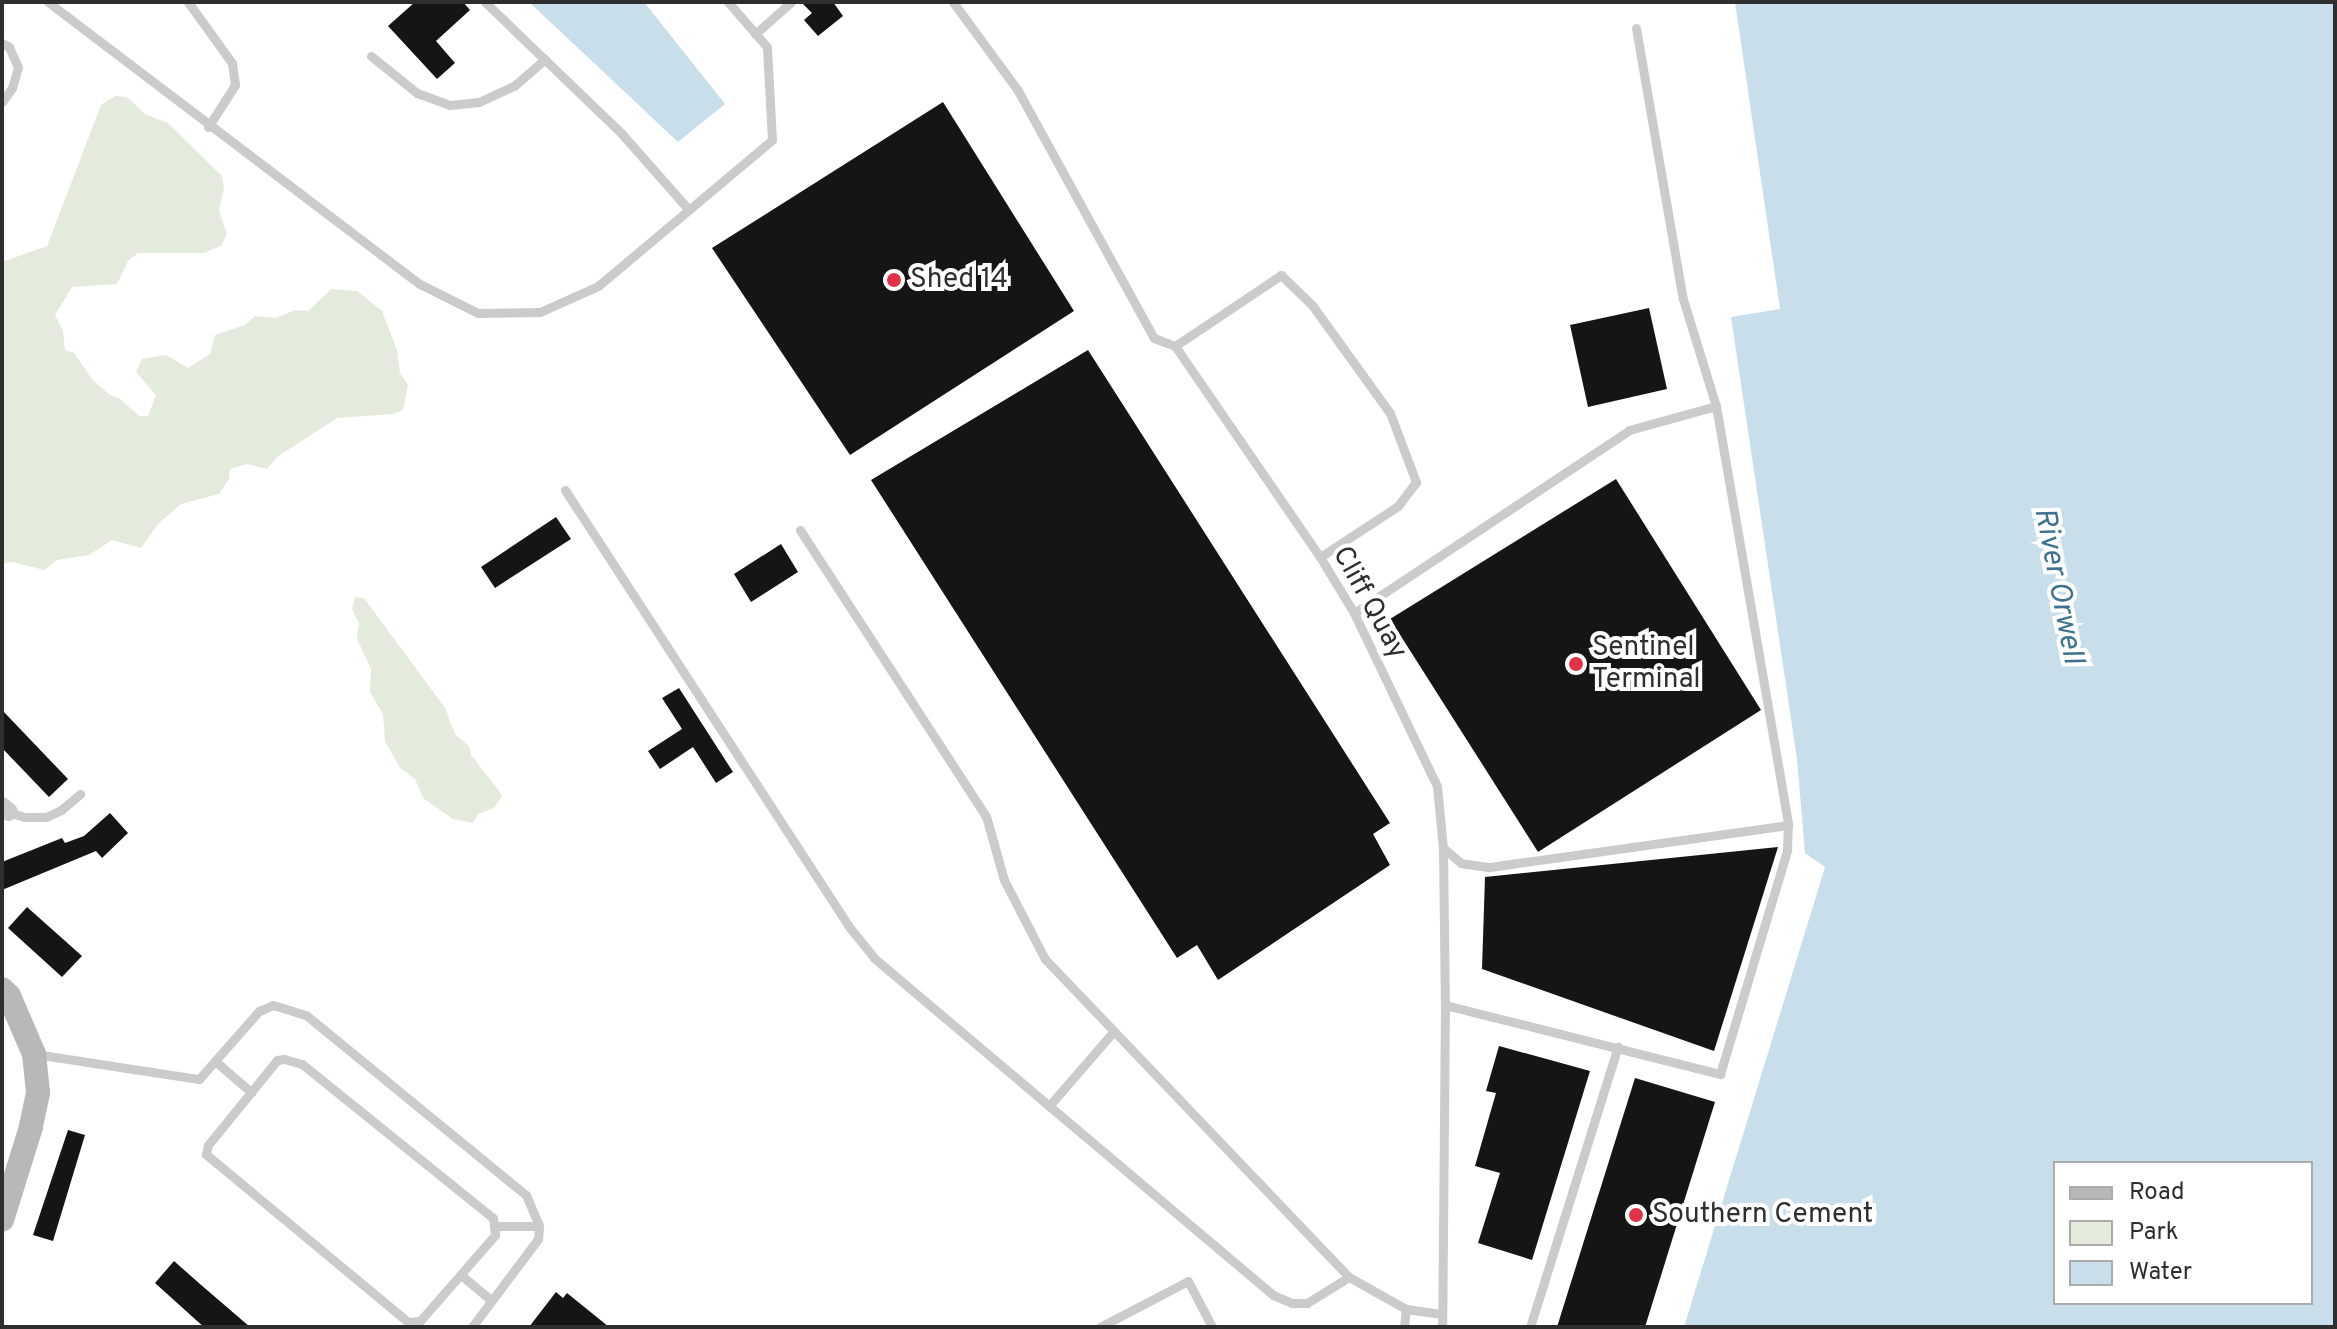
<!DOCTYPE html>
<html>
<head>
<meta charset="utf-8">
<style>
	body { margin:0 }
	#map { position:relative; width:2337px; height:1329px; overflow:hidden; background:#fff; font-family:Overpass,sans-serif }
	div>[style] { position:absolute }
	.green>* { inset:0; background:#e5ebdc }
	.water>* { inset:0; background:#c8dfeb }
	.building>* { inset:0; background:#151515 }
	.lane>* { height:9px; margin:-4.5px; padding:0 4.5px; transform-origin:4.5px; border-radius:4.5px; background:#cbcbcb }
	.street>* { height:18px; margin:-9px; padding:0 9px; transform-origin:9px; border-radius:9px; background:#cbcbcb }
	.secondary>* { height:24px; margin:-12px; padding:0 12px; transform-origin:12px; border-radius:12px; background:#b8b8b8 }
	.dots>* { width:22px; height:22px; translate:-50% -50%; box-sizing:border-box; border:4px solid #fff; border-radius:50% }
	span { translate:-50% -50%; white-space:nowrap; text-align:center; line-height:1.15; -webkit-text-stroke:8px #fff; paint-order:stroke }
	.poi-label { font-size:28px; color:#2e2e2e }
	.left { translate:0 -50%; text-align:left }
	.street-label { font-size:28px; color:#2e2e2e }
	.water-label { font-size:30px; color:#3d738f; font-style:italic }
	.frame { position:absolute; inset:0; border:4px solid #2e2e2e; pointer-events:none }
	.legend { position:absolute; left:2053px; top:1161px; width:260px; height:144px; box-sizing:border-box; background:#fff; border:2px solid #ababab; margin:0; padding:10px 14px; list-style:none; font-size:24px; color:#2e2e2e }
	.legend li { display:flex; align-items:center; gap:16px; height:40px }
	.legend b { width:40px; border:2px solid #ababab }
</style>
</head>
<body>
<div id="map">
	<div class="green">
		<div style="clip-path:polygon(115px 96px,127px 97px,145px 114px,168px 123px,222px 176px,224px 189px,219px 210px,227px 234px,221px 246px,204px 253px,138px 253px,128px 261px,117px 284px,72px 287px,55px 315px,63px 331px,65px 350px,74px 353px,92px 379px,110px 395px,119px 398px,139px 416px,148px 416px,156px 395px,136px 372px,142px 359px,166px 355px,188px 368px,210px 354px,215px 335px,245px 325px,255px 316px,276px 318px,295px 310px,308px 311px,331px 289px,357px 291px,382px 311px,397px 350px,400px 373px,408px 385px,403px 410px,393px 414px,337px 418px,277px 457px,267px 469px,247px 464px,230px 469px,229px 479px,219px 494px,181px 504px,158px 524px,141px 548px,112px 540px,89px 555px,57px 560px,44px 570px,13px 562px,2px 564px,2px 262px,47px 246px,101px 105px)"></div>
		<div style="clip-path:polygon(355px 597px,364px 598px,445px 708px,455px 734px,469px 746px,471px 755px,500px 792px,502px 796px,494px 808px,478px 814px,473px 823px,453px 819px,423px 798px,415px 779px,400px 768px,385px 741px,383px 714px,370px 692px,371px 669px,357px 639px,359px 623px,352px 609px)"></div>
	</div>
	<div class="water">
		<div style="clip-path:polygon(529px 2px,644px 2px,725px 104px,678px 142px)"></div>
		<div style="clip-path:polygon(evenodd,1735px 2px,2335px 2px,2335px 1327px,1684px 1327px,1825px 867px,1805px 853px,1797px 759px,1731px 317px,1780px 309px,1735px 2px,2055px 1163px,2311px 1163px,2311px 1303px,2055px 1303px,2055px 1163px)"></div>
	</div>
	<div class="building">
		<div style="clip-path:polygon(415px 2px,463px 2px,470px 10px,436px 41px,455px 63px,437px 79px,388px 26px)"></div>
		<div style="clip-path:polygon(801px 2px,833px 2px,843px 16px,818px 36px,804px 20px,812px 13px)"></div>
		<div style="clip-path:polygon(943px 102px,1074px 311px,850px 455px,712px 248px)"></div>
		<div style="clip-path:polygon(1649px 308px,1667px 389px,1588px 407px,1570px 325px)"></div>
		<div style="clip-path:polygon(1088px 350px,1390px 823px,1373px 834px,1390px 865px,1218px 980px,1197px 945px,1177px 958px,871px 480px)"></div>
		<div style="clip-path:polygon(1616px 479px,1761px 710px,1538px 852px,1390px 619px)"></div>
		<div style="clip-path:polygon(556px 517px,571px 539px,495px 588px,481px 567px)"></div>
		<div style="clip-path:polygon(781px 544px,798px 572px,751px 602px,734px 574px)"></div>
		<div style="clip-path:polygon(679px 688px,733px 772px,716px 783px,693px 747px,660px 769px,648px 751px,682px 729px,662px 698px)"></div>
		<div style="clip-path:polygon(2px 710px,68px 779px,49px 797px,2px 748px)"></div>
		<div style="clip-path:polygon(110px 813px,128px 833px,102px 858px,96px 851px,2px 890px,2px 862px,62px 838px,65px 843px,84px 836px)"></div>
		<div style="clip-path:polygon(1778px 847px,1714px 1051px,1482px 969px,1485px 877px)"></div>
		<div style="clip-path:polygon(27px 907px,82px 956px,62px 977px,8px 928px)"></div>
		<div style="clip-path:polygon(1499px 1046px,1590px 1071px,1532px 1260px,1478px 1243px,1500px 1173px,1475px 1166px,1496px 1093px,1486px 1091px)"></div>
		<div style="clip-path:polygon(1635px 1078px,1715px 1102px,1645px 1327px,1557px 1327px)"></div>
		<div style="clip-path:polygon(68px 1130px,85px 1135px,53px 1241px,33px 1235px)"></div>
		<div style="clip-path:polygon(174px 1261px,200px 1284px,250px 1327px,204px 1327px,196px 1320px,155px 1283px)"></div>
		<div style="clip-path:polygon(556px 1292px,563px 1298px,567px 1293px,609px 1327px,529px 1327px)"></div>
	</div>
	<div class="lane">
		<div style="left:48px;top:2px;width:467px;rotate:37.2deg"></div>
		<div style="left:420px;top:284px;width:65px;rotate:26.6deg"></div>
		<div style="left:478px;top:313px;width:62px;rotate:-0.9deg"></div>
		<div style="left:540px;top:312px;width:64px;rotate:-24.1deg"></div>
		<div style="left:598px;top:286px;width:227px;rotate:-40deg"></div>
		<div style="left:772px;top:140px;width:93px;rotate:-93.1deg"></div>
		<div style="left:767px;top:47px;width:60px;rotate:-130.9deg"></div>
		<div style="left:188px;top:2px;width:75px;rotate:54.2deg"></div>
		<div style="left:232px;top:63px;width:22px;rotate:82deg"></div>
		<div style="left:235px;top:85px;width:50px;rotate:122.7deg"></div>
		<div style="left:485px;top:2px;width:190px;rotate:43.9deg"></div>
		<div style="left:622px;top:134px;width:101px;rotate:48.6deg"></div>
		<div style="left:953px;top:2px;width:108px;rotate:53.7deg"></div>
		<div style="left:1017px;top:89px;width:284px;rotate:61.2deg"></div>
		<div style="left:1154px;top:338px;width:22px;rotate:21deg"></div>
		<div style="left:1175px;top:346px;width:256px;rotate:55.5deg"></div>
		<div style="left:1320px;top:557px;width:66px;rotate:58.7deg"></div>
		<div style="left:1354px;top:613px;width:192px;rotate:64.4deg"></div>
		<div style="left:1437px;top:786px;width:62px;rotate:84.5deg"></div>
		<div style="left:1443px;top:848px;width:157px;rotate:89.3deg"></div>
		<div style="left:1445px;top:1005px;width:322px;rotate:90.5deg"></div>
		<div style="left:1636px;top:28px;width:275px;rotate:80.2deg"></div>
		<div style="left:1683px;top:299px;width:112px;rotate:72.9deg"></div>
		<div style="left:755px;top:34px;width:48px;rotate:-41.6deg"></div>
		<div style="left:2px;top:43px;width:8px;rotate:30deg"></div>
		<div style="left:9px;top:47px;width:22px;rotate:66deg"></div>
		<div style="left:18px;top:67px;width:22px;rotate:106deg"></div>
		<div style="left:12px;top:88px;width:17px;rotate:126deg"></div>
		<div style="left:371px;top:56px;width:59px;rotate:38.8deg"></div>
		<div style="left:417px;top:93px;width:35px;rotate:20deg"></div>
		<div style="left:450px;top:105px;width:29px;rotate:-6deg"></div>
		<div style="left:479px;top:102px;width:38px;rotate:-25deg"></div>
		<div style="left:514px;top:86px;width:41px;rotate:-41.1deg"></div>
		<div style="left:1175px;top:346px;width:128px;rotate:-33.8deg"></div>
		<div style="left:1281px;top:275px;width:43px;rotate:44.1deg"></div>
		<div style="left:1312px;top:305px;width:133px;rotate:54.2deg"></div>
		<div style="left:1390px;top:413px;width:74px;rotate:69.4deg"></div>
		<div style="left:1416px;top:482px;width:30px;rotate:127deg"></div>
		<div style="left:1398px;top:506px;width:93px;rotate:146.8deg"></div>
		<div style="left:565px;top:490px;width:523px;rotate:56.95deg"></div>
		<div style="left:850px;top:928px;width:38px;rotate:51deg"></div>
		<div style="left:874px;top:958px;width:522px;rotate:40.18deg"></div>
		<div style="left:1273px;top:1295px;width:21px;rotate:23deg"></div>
		<div style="left:1292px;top:1303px;width:15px"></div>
		<div style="left:1307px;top:1303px;width:49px;rotate:-31.8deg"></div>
		<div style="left:800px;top:530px;width:341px;rotate:57deg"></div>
		<div style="left:986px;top:816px;width:66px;rotate:74.3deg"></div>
		<div style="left:1004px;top:880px;width:89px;rotate:62.6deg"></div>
		<div style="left:1045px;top:959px;width:440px;rotate:46.3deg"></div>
		<div style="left:1349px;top:1277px;width:65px;rotate:29.3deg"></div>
		<div style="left:1406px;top:1309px;width:35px;rotate:8deg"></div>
		<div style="left:1354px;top:613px;width:330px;rotate:-33.6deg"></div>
		<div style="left:1629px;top:430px;width:90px;rotate:-15.4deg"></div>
		<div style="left:1716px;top:406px;width:425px;rotate:80.2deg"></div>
		<div style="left:1788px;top:825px;width:303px;rotate:172deg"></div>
		<div style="left:1488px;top:867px;width:27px;rotate:-172deg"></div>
		<div style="left:1461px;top:863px;width:23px;rotate:-140deg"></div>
		<div style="left:9px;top:812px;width:16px;rotate:18deg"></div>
		<div style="left:24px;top:817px;width:22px"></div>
		<div style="left:46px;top:817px;width:17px;rotate:-25deg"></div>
		<div style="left:61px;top:810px;width:25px;rotate:-40deg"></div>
		<div style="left:1445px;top:1005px;width:284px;rotate:14.1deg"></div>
		<div style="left:1720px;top:1074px;width:234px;rotate:-73.3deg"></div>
		<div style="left:1787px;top:850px;width:25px;rotate:-88deg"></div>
		<div style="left:35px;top:1054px;width:166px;rotate:8.7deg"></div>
		<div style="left:199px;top:1079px;width:91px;rotate:-48.6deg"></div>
		<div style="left:259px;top:1011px;width:15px;rotate:-23deg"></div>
		<div style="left:273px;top:1005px;width:34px;rotate:17deg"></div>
		<div style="left:306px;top:1015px;width:284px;rotate:39.3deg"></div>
		<div style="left:526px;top:1195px;width:34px;rotate:67deg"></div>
		<div style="left:539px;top:1226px;width:13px;rotate:94deg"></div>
		<div style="left:538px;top:1239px;width:110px;rotate:126.9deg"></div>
		<div style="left:284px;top:1059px;width:19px;rotate:16deg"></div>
		<div style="left:302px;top:1064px;width:245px;rotate:38.9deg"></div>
		<div style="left:493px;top:1218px;width:17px;rotate:83deg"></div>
		<div style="left:495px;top:1235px;width:114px;rotate:131.1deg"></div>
		<div style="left:420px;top:1321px;width:12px;rotate:175deg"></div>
		<div style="left:408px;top:1322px;width:263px;rotate:-140.3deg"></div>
		<div style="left:206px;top:1154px;width:9px;rotate:-77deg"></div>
		<div style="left:208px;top:1145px;width:109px;rotate:-50.9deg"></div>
		<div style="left:277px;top:1060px;width:7px;rotate:-8deg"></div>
		<div style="left:215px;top:1061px;width:48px;rotate:40.7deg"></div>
		<div style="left:1049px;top:1106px;width:99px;rotate:-49.1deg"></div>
		<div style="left:496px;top:1226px;width:43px"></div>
		<div style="left:461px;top:1275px;width:40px;rotate:40deg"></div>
		<div style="left:1100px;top:1327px;width:99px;rotate:-27.6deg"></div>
		<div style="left:1188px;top:1281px;width:52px;rotate:62.4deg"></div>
		<div style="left:1404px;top:1327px;width:18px;rotate:-84deg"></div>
		<div style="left:1530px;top:1327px;width:294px;rotate:-72.6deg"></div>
	</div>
	<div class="street">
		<div style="left:2px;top:806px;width:9px;rotate:41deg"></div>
	</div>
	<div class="secondary">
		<div style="left:2px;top:989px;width:10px;rotate:45deg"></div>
		<div style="left:9px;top:996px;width:63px;rotate:66.7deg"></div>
		<div style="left:34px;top:1054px;width:39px;rotate:84deg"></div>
		<div style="left:38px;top:1093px;width:35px;rotate:102deg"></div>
		<div style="left:31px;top:1127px;width:97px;rotate:107.3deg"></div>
	</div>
	<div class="dots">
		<div style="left:894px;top:280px;background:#e33248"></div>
		<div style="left:1576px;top:664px;background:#e33248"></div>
		<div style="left:1636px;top:1215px;background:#e33248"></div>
	</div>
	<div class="poi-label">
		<span class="left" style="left:910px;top:280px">Shed 14</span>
		<span class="left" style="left:1592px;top:664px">Sentinel<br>Terminal</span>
		<span class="left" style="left:1652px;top:1215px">Southern Cement</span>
	</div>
	<div class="street-label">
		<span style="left:1369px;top:603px;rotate:61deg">Cliff Quay</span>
	</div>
	<div class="water-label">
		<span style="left:2057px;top:586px;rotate:79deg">River Orwell</span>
	</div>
	<div class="frame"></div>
	<ul class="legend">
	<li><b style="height:10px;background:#b8b8b8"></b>Road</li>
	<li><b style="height:22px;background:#e5ebdc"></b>Park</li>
	<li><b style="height:22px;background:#c8dfeb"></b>Water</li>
	</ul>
</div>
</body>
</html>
